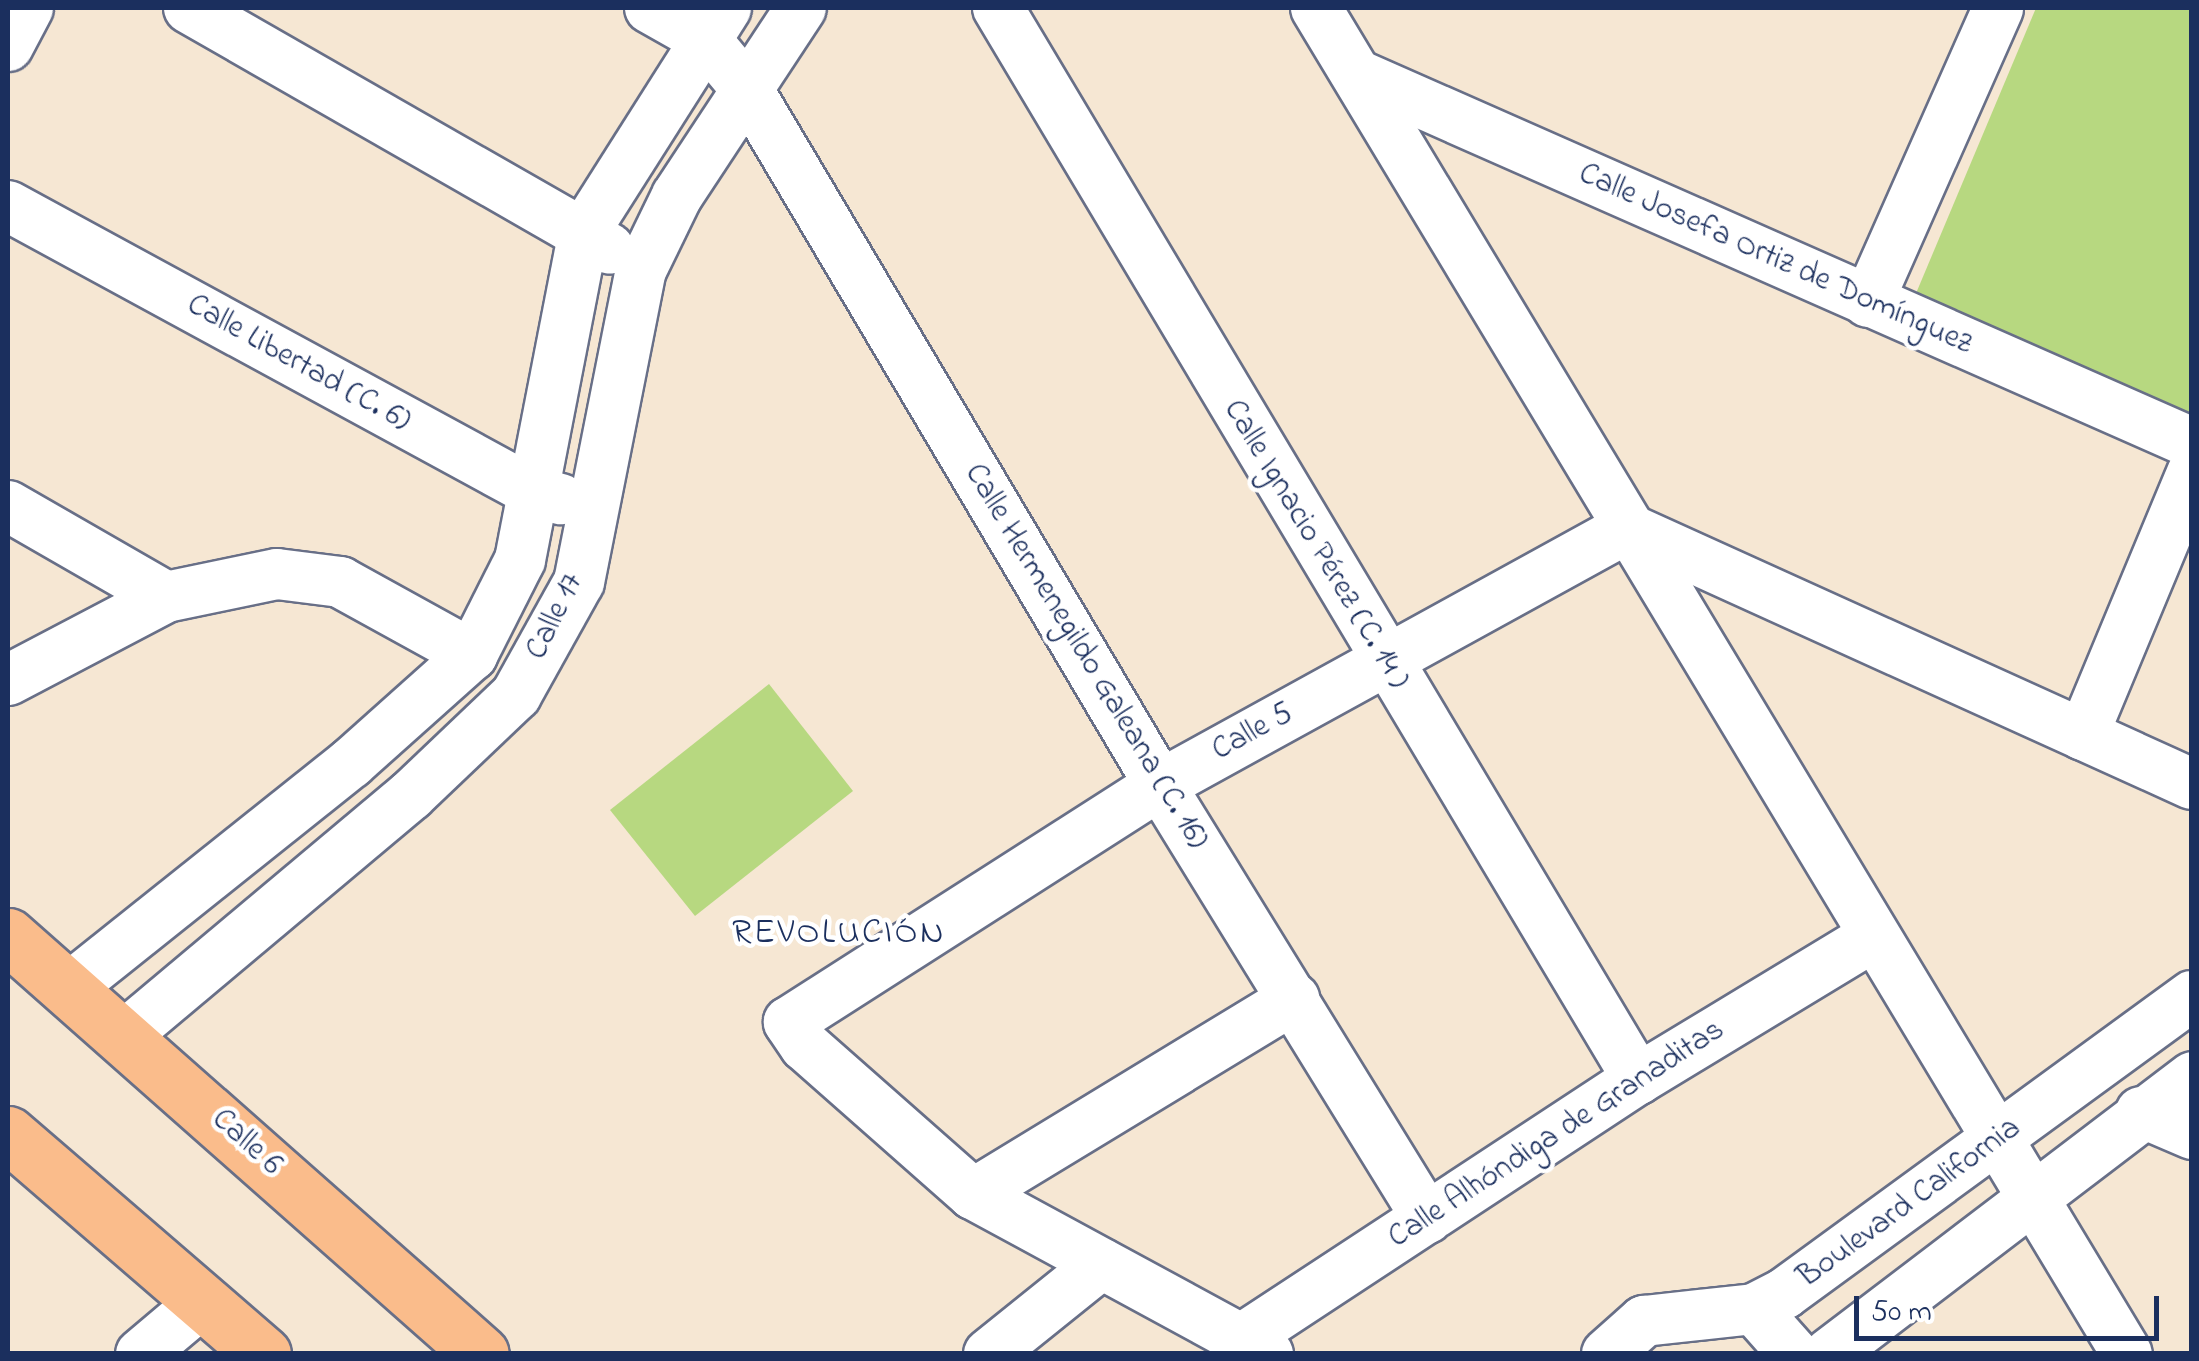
<!DOCTYPE html>
<html>
<head>
<meta charset="utf-8">
<style>
	body { margin:0 }
	#map { position:relative; width:2199px; height:1361px; overflow:hidden; background:#f6e7d3; font-family:"Indie Flower",sans-serif }
	div>[style] { position:absolute }
	.green>* { inset:0; background:#b7d880 }
	.roads { filter:drop-shadow(2px 0 #686f87) drop-shadow(-2px 0 #686f87) drop-shadow(0 2px #686f87) drop-shadow(0 -2px #686f87) }
	.minor>* { height:50px; margin:-25px; padding:0 25px; transform-origin:25px; border-radius:25px; background:#fff }
	.major>* { height:55px; margin:-27.5px; padding:0 27.5px; transform-origin:27.5px; border-radius:27.5px; background:#fabc8b }
	span { translate:-50% -50%; white-space:nowrap; text-align:center; line-height:1.15; -webkit-text-stroke:9px #fff; paint-order:stroke }
	.street-label { font-size:32px; color:#1b2f5e }
	.neighbourhood-label { font-size:35px; color:#1b2f5e; letter-spacing:2.5px }
	.frame { position:absolute; inset:0; border:10px solid #1b2f5e; pointer-events:none }
	.scale { position:absolute; left:1854px; top:1296px; width:305px; height:45px; box-sizing:border-box; border:5px solid #1b2f5e; border-top:0; padding-left:12px; font-size:30px; line-height:35px; white-space:nowrap; color:#1b2f5e; -webkit-text-stroke:8px #fff; paint-order:stroke }
</style>
</head>
<body>
<div id="map">
	<div class="green">
		<div style="clip-path:polygon(2036px 8px,2191px 8px,2191px 429px,1909px 310px)"></div>
		<div style="clip-path:polygon(769px 684px,853px 791px,695px 916px,610px 810px)"></div>
	</div>
	<div class="roads">
		<div class="minor">
			<div style="left:189px;top:8px;width:484px;rotate:29.8deg"></div>
			<div style="left:650px;top:8px;width:63px;rotate:29.4deg"></div>
			<div style="left:705px;top:39px;width:69px;rotate:50.3deg"></div>
			<div style="left:749px;top:92px;width:806px;rotate:59.33deg"></div>
			<div style="left:1160px;top:785px;width:509px;rotate:58.34deg"></div>
			<div style="left:998px;top:8px;width:1248px;rotate:59.14deg"></div>
			<div style="left:1316px;top:8px;width:1571px;rotate:58.93deg"></div>
			<div style="left:8px;top:46px;width:43px;rotate:-62.2deg"></div>
			<div style="left:1358px;top:75px;width:912px;rotate:23.81deg"></div>
			<div style="left:8px;top:206px;width:599px;rotate:28.53deg"></div>
			<div style="left:534px;top:492px;width:28px;rotate:15deg"></div>
			<div style="left:1868px;top:302px;width:321px;rotate:-66.1deg"></div>
			<div style="left:8px;top:506px;width:182px;rotate:29.9deg"></div>
			<div style="left:8px;top:680px;width:178px;rotate:-27.7deg"></div>
			<div style="left:166px;top:597px;width:113px;rotate:-11.7deg"></div>
			<div style="left:277px;top:574px;width:64px;rotate:7.2deg"></div>
			<div style="left:340px;top:582px;width:151px;rotate:28.9deg"></div>
			<div style="left:2083px;top:735px;width:284px;rotate:-67.4deg"></div>
			<div style="left:69px;top:988px;width:361px;rotate:-38.6deg"></div>
			<div style="left:351px;top:763px;width:162px;rotate:-41.8deg"></div>
			<div style="left:472px;top:655px;width:106px;rotate:-63.2deg"></div>
			<div style="left:520px;top:560px;width:334px;rotate:-79deg"></div>
			<div style="left:584px;top:232px;width:265px;rotate:-57.6deg"></div>
			<div style="left:125px;top:1035px;width:373px;rotate:-40deg"></div>
			<div style="left:411px;top:795px;width:145px;rotate:-43.6deg"></div>
			<div style="left:516px;top:695px;width:129px;rotate:-60.9deg"></div>
			<div style="left:579px;top:582px;width:318px;rotate:-78.8deg"></div>
			<div style="left:641px;top:270px;width:82px;rotate:-64.1deg"></div>
			<div style="left:677px;top:196px;width:225px;rotate:-56.6deg"></div>
			<div style="left:2141px;top:1112px;width:56px;rotate:23.3deg"></div>
			<div style="left:973px;top:1194px;width:376px;rotate:-31.3deg"></div>
			<div style="left:1754px;top:1309px;width:60px;rotate:48.4deg"></div>
			<div style="left:1245px;top:1337px;width:470px;rotate:-33.3deg"></div>
			<div style="left:1638px;top:1079px;width:272px;rotate:-31.2deg"></div>
			<div style="left:141px;top:1354px;width:82px;rotate:-40.1deg"></div>
			<div style="left:989px;top:1354px;width:144px;rotate:-38.8deg"></div>
			<div style="left:1268px;top:1354px;width:336px;rotate:-151.5deg"></div>
			<div style="left:973px;top:1194px;width:224px;rotate:-138.6deg"></div>
			<div style="left:805px;top:1046px;width:29px;rotate:-124deg"></div>
			<div style="left:789px;top:1022px;width:440px;rotate:-32.6deg"></div>
			<div style="left:1160px;top:785px;width:533px;rotate:-28.82deg"></div>
			<div style="left:1627px;top:528px;width:620px;rotate:24.38deg"></div>
			<div style="left:1607px;top:1354px;width:50px;rotate:-41.7deg"></div>
			<div style="left:1644px;top:1321px;width:111px;rotate:-6.2deg"></div>
			<div style="left:1754px;top:1309px;width:35px;rotate:-27deg"></div>
			<div style="left:1785px;top:1293px;width:504px;rotate:-36.12deg"></div>
			<div style="left:1829px;top:1354px;width:457px;rotate:-37.3deg"></div>
		</div>
		<div class="major">
			<div style="left:8px;top:936px;width:631px;rotate:41.47deg"></div>
			<div style="left:8px;top:1134px;width:337px;rotate:40.8deg"></div>
		</div>
	</div>
	<div class="street-label">
		<span style="left:1775px;top:260px;rotate:24deg">Calle Josefa Ortiz de Domínguez</span>
		<span style="left:298px;top:364px;rotate:29deg">Calle Libertad (C. 6)</span>
		<span style="left:1315px;top:545px;rotate:59deg">Calle Ignacio Pérez (C. 14 )</span>
		<span style="left:556px;top:617px;rotate:-64deg">Calle 17</span>
		<span style="left:1085px;top:657px;rotate:59deg">Calle Hermenegildo Galeana (C. 16)</span>
		<span style="left:1253px;top:733px;rotate:-29deg">Calle 5</span>
		<span style="left:1557px;top:1135px;rotate:-33deg">Calle Alhóndiga de Granaditas</span>
		<span style="left:246px;top:1143px;rotate:42deg">Calle 6</span>
		<span style="left:1910px;top:1204px;rotate:-36deg">Boulevard California</span>
	</div>
	<div class="neighbourhood-label">
		<span style="left:839px;top:934px">REVOLUCIÓN</span>
	</div>
	<div class="frame"></div>
	<div class="scale">50 m</div>
</div>
</body>
</html>
